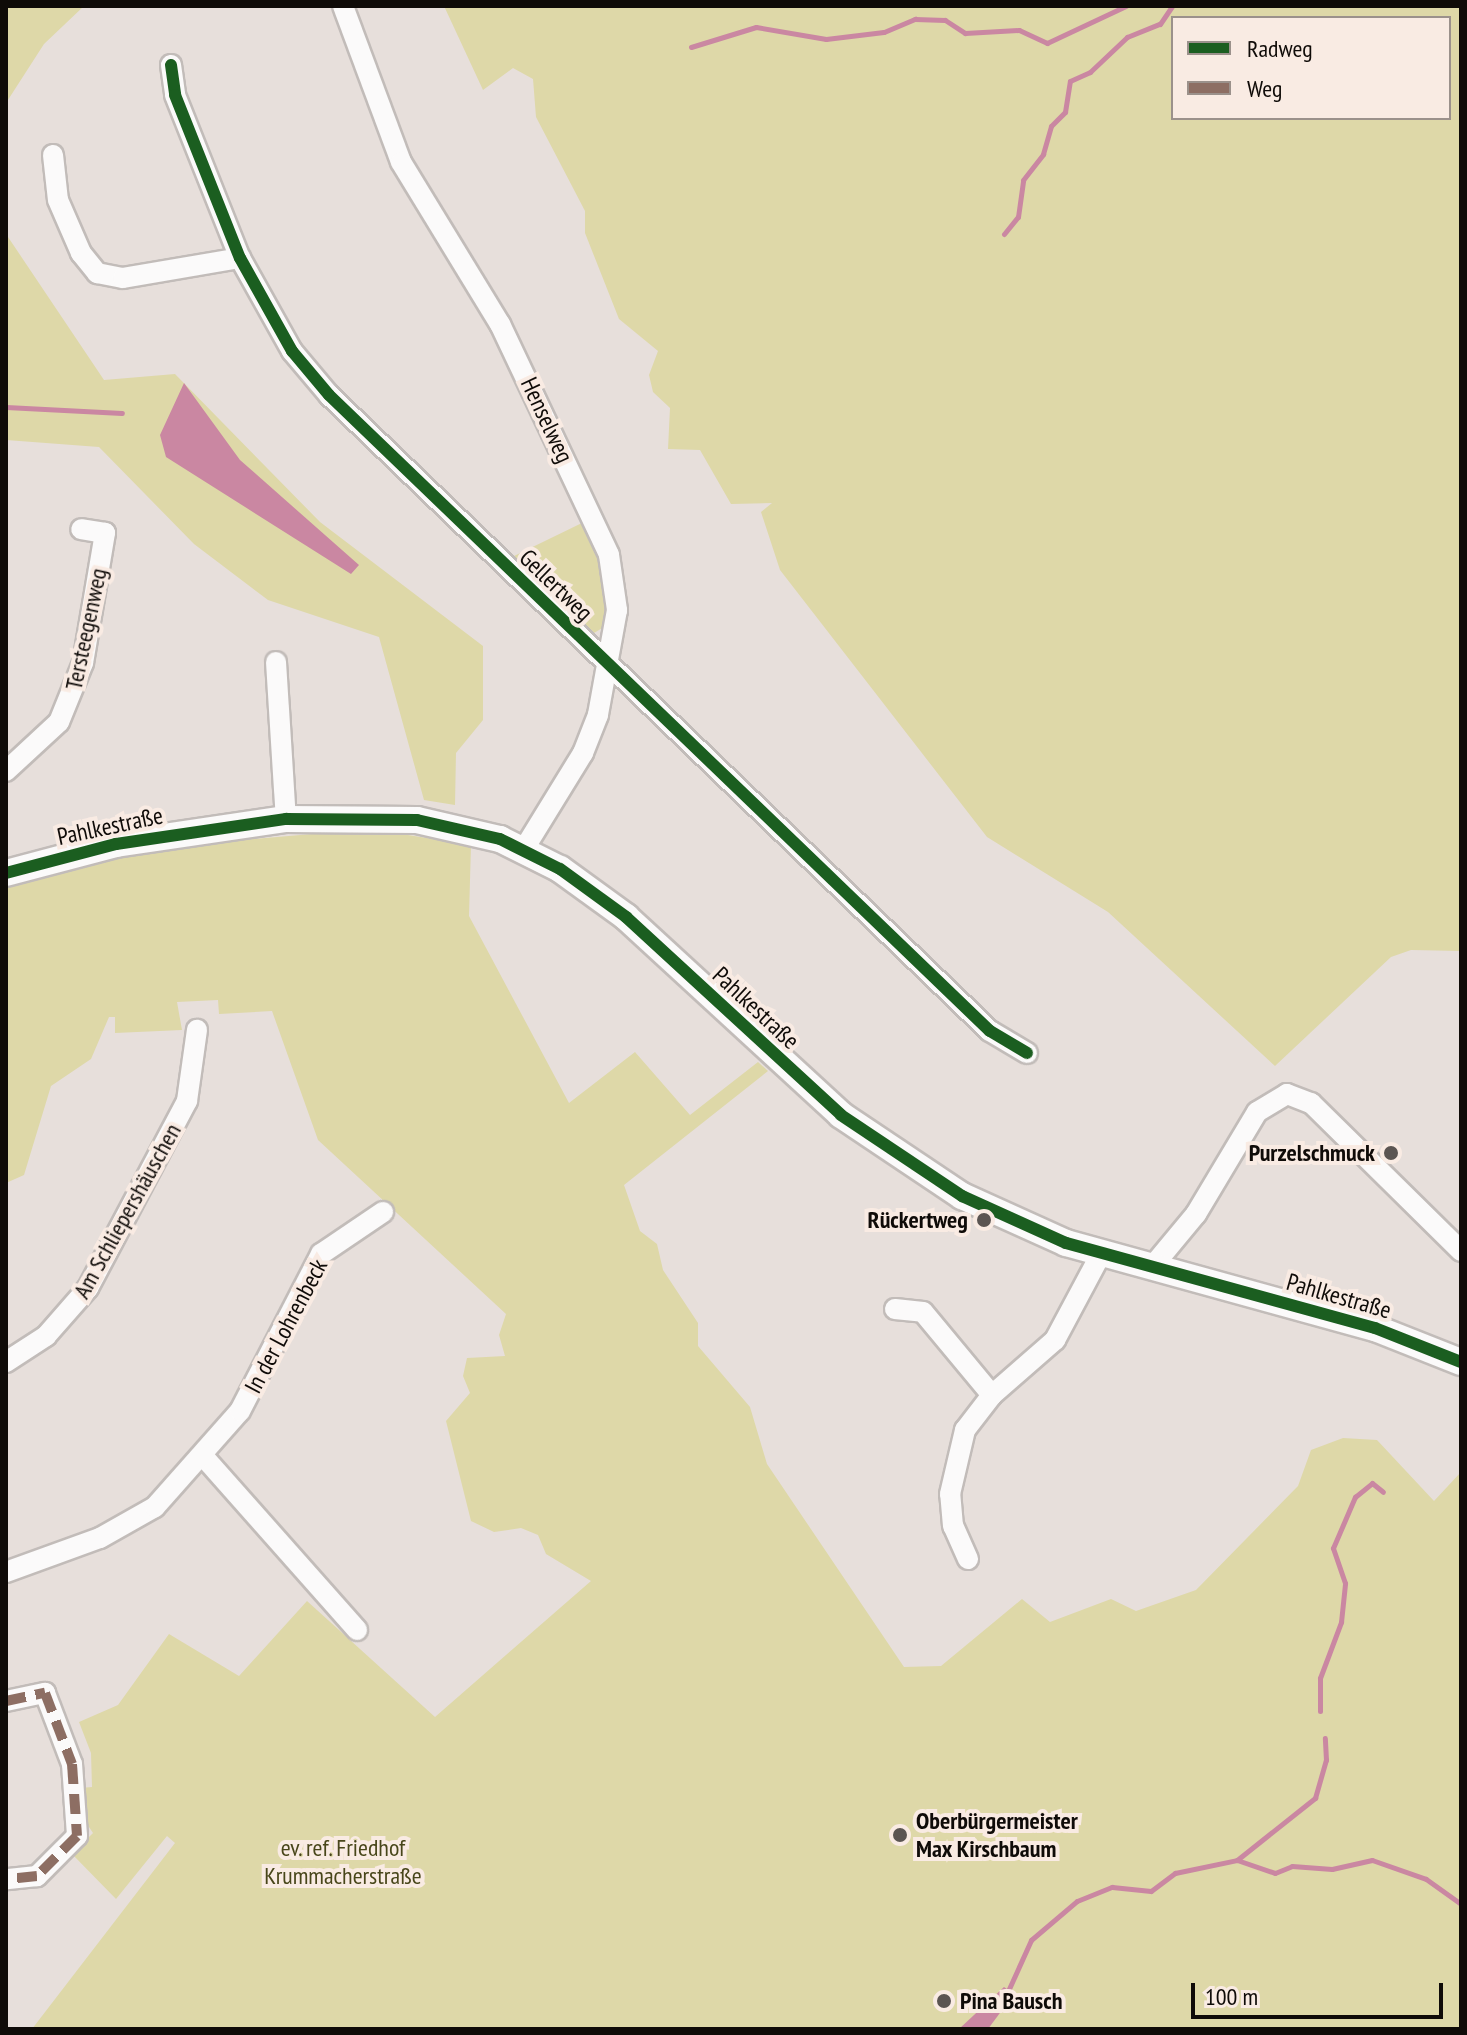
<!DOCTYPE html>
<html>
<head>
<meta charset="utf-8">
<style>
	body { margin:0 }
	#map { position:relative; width:1467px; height:2035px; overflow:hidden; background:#e7dfdb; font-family:"PT Sans Narrow",sans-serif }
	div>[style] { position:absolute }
	.green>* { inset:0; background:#ded8a8 }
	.water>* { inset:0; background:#ca87a2 }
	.stream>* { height:5px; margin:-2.5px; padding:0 2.5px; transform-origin:2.5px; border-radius:2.5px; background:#ca87a2 }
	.roads { filter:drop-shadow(2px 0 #c2bcb9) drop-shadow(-2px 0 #c2bcb9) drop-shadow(0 2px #c2bcb9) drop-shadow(0 -2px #c2bcb9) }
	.minor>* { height:20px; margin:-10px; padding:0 10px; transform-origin:10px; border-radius:10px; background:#fbfafa }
	.tertiary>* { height:26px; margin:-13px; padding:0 13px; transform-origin:13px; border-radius:13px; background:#fbfafa }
	.quiet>* { height:10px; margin-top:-5px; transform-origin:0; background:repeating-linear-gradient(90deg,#8d6e63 0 20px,transparent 0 30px) }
	.cycleway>* { height:12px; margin:-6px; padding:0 6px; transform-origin:6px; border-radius:6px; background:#1b5e20 }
	.dots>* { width:22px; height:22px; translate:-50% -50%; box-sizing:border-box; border:4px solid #f9ebe3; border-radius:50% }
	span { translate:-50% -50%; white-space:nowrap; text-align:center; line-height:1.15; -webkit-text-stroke:8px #f9ebe3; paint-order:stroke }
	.street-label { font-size:24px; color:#0f0b08 }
	.poi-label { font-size:24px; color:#0f0b08; font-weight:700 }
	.right { translate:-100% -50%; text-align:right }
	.left { translate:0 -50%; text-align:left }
	.park-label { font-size:24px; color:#48461a }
	.frame { position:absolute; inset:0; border:8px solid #0f0b08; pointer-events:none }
	.legend { position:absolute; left:1171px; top:16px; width:280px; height:104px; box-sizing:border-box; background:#f9ebe3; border:2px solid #9b918b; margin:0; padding:10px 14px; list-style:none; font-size:24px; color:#0f0b08 }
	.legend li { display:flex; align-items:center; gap:16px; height:40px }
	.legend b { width:40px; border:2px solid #9b918b }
	.scale { position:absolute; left:1191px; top:1983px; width:252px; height:36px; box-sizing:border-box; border:4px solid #0f0b08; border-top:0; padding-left:10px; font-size:24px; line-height:28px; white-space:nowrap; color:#0f0b08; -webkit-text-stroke:6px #f9ebe3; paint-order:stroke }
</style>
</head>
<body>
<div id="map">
	<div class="green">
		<div style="clip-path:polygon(6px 6px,84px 6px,44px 44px,6px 103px)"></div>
		<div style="clip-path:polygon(evenodd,444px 6px,1461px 6px,1461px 951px,1411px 950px,1391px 957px,1275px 1066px,1108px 912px,987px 837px,780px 570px,761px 512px,772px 503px,731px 504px,700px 450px,668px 449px,670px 408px,653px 392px,649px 375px,658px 351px,619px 319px,585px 233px,585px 211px,536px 117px,533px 79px,513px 68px,483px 90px,444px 6px,1173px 18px,1449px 18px,1449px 118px,1173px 118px,1173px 18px)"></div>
		<div style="clip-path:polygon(6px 234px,104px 380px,175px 374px,320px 522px,483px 646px,483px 720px,456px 753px,455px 805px,424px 800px,379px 637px,268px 600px,194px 544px,99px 447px,6px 440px)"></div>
		<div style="clip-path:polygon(584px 522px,599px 556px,606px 598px,604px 627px,594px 633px,512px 557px)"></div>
		<div style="clip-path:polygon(370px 829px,471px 845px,469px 916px,569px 1103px,635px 1052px,690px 1115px,758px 1062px,768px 1071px,624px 1185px,640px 1231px,657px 1244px,663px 1270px,698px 1323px,698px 1346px,750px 1407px,767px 1464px,904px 1667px,941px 1666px,1022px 1599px,1050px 1622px,1111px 1599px,1136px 1611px,1196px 1590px,1298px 1486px,1311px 1450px,1343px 1438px,1377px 1440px,1434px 1501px,1461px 1472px,1461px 2029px,32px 2029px,175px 1843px,167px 1836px,116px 1899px,72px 1854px,93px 1833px,81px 1815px,80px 1788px,92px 1787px,91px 1753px,79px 1722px,118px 1705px,169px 1634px,239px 1676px,307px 1601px,435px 1717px,591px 1581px,546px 1554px,538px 1535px,521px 1528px,494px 1532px,471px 1521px,446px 1421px,470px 1393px,463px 1376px,467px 1358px,505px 1356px,499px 1335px,506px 1314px,318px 1140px,272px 1011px,219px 1014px,218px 1000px,177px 1002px,182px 1030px,115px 1033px,115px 1017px,109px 1017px,91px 1059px,51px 1086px,24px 1175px,6px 1183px,6px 882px,124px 850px)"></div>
	</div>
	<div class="water">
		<div style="clip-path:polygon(184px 383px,240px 460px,359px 565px,351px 574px,166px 457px,160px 435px)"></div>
		<div style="clip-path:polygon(1004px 1987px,1014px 1994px,988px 2029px,959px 2029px)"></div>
	</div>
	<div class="stream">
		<div style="left:691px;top:47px;width:68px;rotate:-17.1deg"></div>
		<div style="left:756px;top:27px;width:71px;rotate:9.7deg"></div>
		<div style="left:826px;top:39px;width:58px;rotate:-6.9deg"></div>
		<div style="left:884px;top:32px;width:34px;rotate:-23deg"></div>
		<div style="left:915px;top:19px;width:30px;rotate:2deg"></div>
		<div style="left:945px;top:20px;width:24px;rotate:33deg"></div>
		<div style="left:965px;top:33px;width:54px;rotate:-3.2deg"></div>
		<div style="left:1019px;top:30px;width:31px;rotate:25deg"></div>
		<div style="left:1047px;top:43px;width:87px;rotate:-25.1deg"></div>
		<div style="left:1004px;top:234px;width:22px;rotate:-51deg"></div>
		<div style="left:1018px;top:217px;width:37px;rotate:-82deg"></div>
		<div style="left:1023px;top:180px;width:33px;rotate:-52deg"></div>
		<div style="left:1043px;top:154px;width:29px;rotate:-74deg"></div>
		<div style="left:1051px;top:126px;width:20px;rotate:-45deg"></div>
		<div style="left:1065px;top:112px;width:31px;rotate:-81deg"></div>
		<div style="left:1070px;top:81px;width:22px;rotate:-24deg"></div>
		<div style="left:1090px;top:72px;width:51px;rotate:-43.4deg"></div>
		<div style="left:1127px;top:37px;width:35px;rotate:-22deg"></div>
		<div style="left:1160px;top:24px;width:22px;rotate:-56deg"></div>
		<div style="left:6px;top:407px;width:116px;rotate:3deg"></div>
		<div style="left:1320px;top:1711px;width:33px;rotate:-90deg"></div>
		<div style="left:1320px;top:1678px;width:60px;rotate:-69.4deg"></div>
		<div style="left:1341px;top:1622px;width:39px;rotate:-84deg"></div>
		<div style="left:1345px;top:1583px;width:37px;rotate:-109deg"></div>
		<div style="left:1333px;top:1548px;width:56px;rotate:-66.7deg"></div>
		<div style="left:1355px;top:1497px;width:22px;rotate:-39deg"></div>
		<div style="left:1372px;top:1483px;width:14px;rotate:39deg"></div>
		<div style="left:1237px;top:1860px;width:100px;rotate:-38.5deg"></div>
		<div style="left:1315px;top:1798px;width:40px;rotate:-74deg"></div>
		<div style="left:1326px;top:1760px;width:22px;rotate:-93deg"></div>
		<div style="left:1008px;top:1991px;width:56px;rotate:-65.7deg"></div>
		<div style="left:1031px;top:1940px;width:60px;rotate:-40.3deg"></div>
		<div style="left:1077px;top:1901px;width:38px;rotate:-22deg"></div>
		<div style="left:1112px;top:1887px;width:39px;rotate:6deg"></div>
		<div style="left:1151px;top:1891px;width:30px;rotate:-37deg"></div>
		<div style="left:1175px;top:1873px;width:63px;rotate:-11.8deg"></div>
		<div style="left:1237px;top:1860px;width:40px;rotate:18.9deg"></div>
		<div style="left:1275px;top:1873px;width:18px;rotate:-22deg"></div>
		<div style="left:1292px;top:1866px;width:40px;rotate:4.3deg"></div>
		<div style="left:1332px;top:1869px;width:41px;rotate:-12.7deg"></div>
		<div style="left:1372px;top:1860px;width:57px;rotate:19.4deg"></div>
		<div style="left:1426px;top:1879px;width:43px;rotate:35.5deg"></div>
	</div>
	<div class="roads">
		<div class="minor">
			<div style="left:343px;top:6px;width:166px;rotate:69.6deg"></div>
			<div style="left:401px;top:162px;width:190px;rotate:58.6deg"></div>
			<div style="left:500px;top:324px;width:255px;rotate:64.7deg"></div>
			<div style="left:609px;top:555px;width:56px;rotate:81.7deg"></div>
			<div style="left:617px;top:610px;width:107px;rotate:100.3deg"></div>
			<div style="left:598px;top:715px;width:41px;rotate:111.5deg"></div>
			<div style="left:583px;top:753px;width:113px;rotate:121.6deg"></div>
			<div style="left:171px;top:65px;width:30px;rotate:82deg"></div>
			<div style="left:175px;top:95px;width:175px;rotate:68.3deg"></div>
			<div style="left:240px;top:258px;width:107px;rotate:60.8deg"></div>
			<div style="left:292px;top:351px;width:57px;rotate:49.9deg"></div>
			<div style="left:329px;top:395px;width:917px;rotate:43.9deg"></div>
			<div style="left:990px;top:1031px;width:43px;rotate:30.7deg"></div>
			<div style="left:53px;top:155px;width:45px;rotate:83.7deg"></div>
			<div style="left:58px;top:200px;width:58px;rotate:66.5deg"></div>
			<div style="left:81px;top:253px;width:26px;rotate:51deg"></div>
			<div style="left:97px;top:273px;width:26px;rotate:11deg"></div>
			<div style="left:123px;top:278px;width:119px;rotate:-9.7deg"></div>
			<div style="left:276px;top:662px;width:157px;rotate:86.4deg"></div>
			<div style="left:6px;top:771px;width:72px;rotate:-42.8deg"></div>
			<div style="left:59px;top:722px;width:64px;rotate:-67.9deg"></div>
			<div style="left:83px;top:663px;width:132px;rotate:-80.4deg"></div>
			<div style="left:105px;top:533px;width:24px;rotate:-171deg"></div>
			<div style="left:1152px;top:1267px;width:69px;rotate:-50.3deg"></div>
			<div style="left:1196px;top:1214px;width:119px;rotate:-59.1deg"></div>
			<div style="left:1257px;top:1112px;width:35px;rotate:-31deg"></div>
			<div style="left:1287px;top:1094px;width:26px;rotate:21deg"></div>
			<div style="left:1311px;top:1103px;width:211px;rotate:44.6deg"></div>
			<div style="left:895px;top:1309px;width:28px;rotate:6deg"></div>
			<div style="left:923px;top:1312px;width:108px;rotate:50.3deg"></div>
			<div style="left:6px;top:1362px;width:48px;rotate:-33deg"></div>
			<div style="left:46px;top:1336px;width:64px;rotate:-48.8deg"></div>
			<div style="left:88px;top:1288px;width:212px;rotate:-62.1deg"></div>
			<div style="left:187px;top:1101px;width:72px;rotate:-82deg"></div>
			<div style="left:204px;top:1457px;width:231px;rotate:48.5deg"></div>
			<div style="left:968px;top:1559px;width:36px;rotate:-114deg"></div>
			<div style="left:953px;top:1526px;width:32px;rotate:-95deg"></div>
			<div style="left:950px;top:1494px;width:66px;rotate:-76.8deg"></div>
			<div style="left:965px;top:1430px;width:44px;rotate:-52.4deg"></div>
			<div style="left:992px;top:1395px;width:84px;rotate:-41.1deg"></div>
			<div style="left:1055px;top:1340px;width:98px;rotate:-61.9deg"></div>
			<div style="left:6px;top:1572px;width:100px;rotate:-19.9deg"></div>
			<div style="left:100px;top:1538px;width:63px;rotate:-29.4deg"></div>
			<div style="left:155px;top:1507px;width:128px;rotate:-48.5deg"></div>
			<div style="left:240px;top:1411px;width:177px;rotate:-62.7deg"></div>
			<div style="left:321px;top:1254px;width:75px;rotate:-34.1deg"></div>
			<div style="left:6px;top:1701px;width:40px;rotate:-12deg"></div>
			<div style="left:45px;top:1693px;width:76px;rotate:69.2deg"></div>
			<div style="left:72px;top:1764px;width:72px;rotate:86deg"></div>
			<div style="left:77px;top:1836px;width:57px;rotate:135deg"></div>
			<div style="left:37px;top:1876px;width:31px;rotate:174deg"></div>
		</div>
		<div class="tertiary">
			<div style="left:6px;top:873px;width:114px;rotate:-14.8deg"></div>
			<div style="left:116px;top:844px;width:172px;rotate:-8.4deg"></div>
			<div style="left:286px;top:819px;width:131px;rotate:0.4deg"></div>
			<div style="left:417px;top:820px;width:85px;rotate:12.9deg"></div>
			<div style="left:500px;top:839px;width:67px;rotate:26.6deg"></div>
			<div style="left:560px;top:869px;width:82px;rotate:36deg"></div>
			<div style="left:626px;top:917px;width:292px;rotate:42.6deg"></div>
			<div style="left:841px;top:1115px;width:146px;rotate:33.8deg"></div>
			<div style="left:962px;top:1196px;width:114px;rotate:24.3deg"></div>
			<div style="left:1066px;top:1243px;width:320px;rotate:15.4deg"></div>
			<div style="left:1375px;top:1328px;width:92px;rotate:21.6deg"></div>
		</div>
	</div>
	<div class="quiet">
		<div style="left:6px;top:1701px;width:40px;rotate:-12deg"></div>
		<div style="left:45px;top:1693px;width:76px;rotate:69.2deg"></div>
		<div style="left:72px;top:1764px;width:72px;rotate:86deg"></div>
		<div style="left:77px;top:1836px;width:57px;rotate:135deg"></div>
		<div style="left:37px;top:1876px;width:31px;rotate:174deg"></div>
	</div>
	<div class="cycleway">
		<div style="left:171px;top:65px;width:30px;rotate:82deg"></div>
		<div style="left:175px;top:95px;width:175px;rotate:68.3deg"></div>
		<div style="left:240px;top:258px;width:107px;rotate:60.8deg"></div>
		<div style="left:292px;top:351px;width:57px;rotate:49.9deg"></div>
		<div style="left:329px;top:395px;width:917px;rotate:43.9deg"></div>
		<div style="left:990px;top:1031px;width:43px;rotate:30.7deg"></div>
		<div style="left:6px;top:873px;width:114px;rotate:-14.8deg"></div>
		<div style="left:116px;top:844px;width:172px;rotate:-8.4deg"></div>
		<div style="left:286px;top:819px;width:131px;rotate:0.4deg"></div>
		<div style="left:417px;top:820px;width:85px;rotate:12.9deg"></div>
		<div style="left:500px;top:839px;width:67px;rotate:26.6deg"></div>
		<div style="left:560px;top:869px;width:82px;rotate:36deg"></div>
		<div style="left:626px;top:917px;width:292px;rotate:42.6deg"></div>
		<div style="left:841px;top:1115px;width:146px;rotate:33.8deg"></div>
		<div style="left:962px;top:1196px;width:114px;rotate:24.3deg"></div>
		<div style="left:1066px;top:1243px;width:320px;rotate:15.4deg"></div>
		<div style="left:1375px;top:1328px;width:92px;rotate:21.6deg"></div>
	</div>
	<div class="dots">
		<div style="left:1391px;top:1153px;background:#5b5552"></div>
		<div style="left:984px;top:1220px;background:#5b5552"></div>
		<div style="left:900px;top:1835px;background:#5b5552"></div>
		<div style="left:944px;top:2001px;background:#5b5552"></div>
	</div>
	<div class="street-label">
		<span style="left:547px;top:420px;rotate:65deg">Henselweg</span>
		<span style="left:556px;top:585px;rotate:44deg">Gellertweg</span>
		<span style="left:86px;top:629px;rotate:-78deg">Tersteegenweg</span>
		<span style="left:110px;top:826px;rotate:-12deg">Pahlkestraße</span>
		<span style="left:756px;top:1008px;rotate:43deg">Pahlkestraße</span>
		<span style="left:127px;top:1211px;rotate:-61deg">Am Schliepershäuschen</span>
		<span style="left:1339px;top:1296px;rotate:16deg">Pahlkestraße</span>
		<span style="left:286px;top:1326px;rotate:-62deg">In der Lohrenbeck</span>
	</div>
	<div class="poi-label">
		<span class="right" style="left:1375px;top:1153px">Purzelschmuck</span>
		<span class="right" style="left:968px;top:1220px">Rückertweg</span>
		<span class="left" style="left:916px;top:1835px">Oberbürgermeister<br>Max Kirschbaum</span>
		<span class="left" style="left:960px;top:2001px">Pina Bausch</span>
	</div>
	<div class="park-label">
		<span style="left:343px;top:1862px">ev. ref. Friedhof<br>Krummacherstraße</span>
	</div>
	<div class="frame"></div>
	<ul class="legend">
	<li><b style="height:10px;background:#1b5e20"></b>Radweg</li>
	<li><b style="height:10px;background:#8d6e63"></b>Weg</li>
	</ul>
	<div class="scale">100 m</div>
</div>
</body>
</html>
